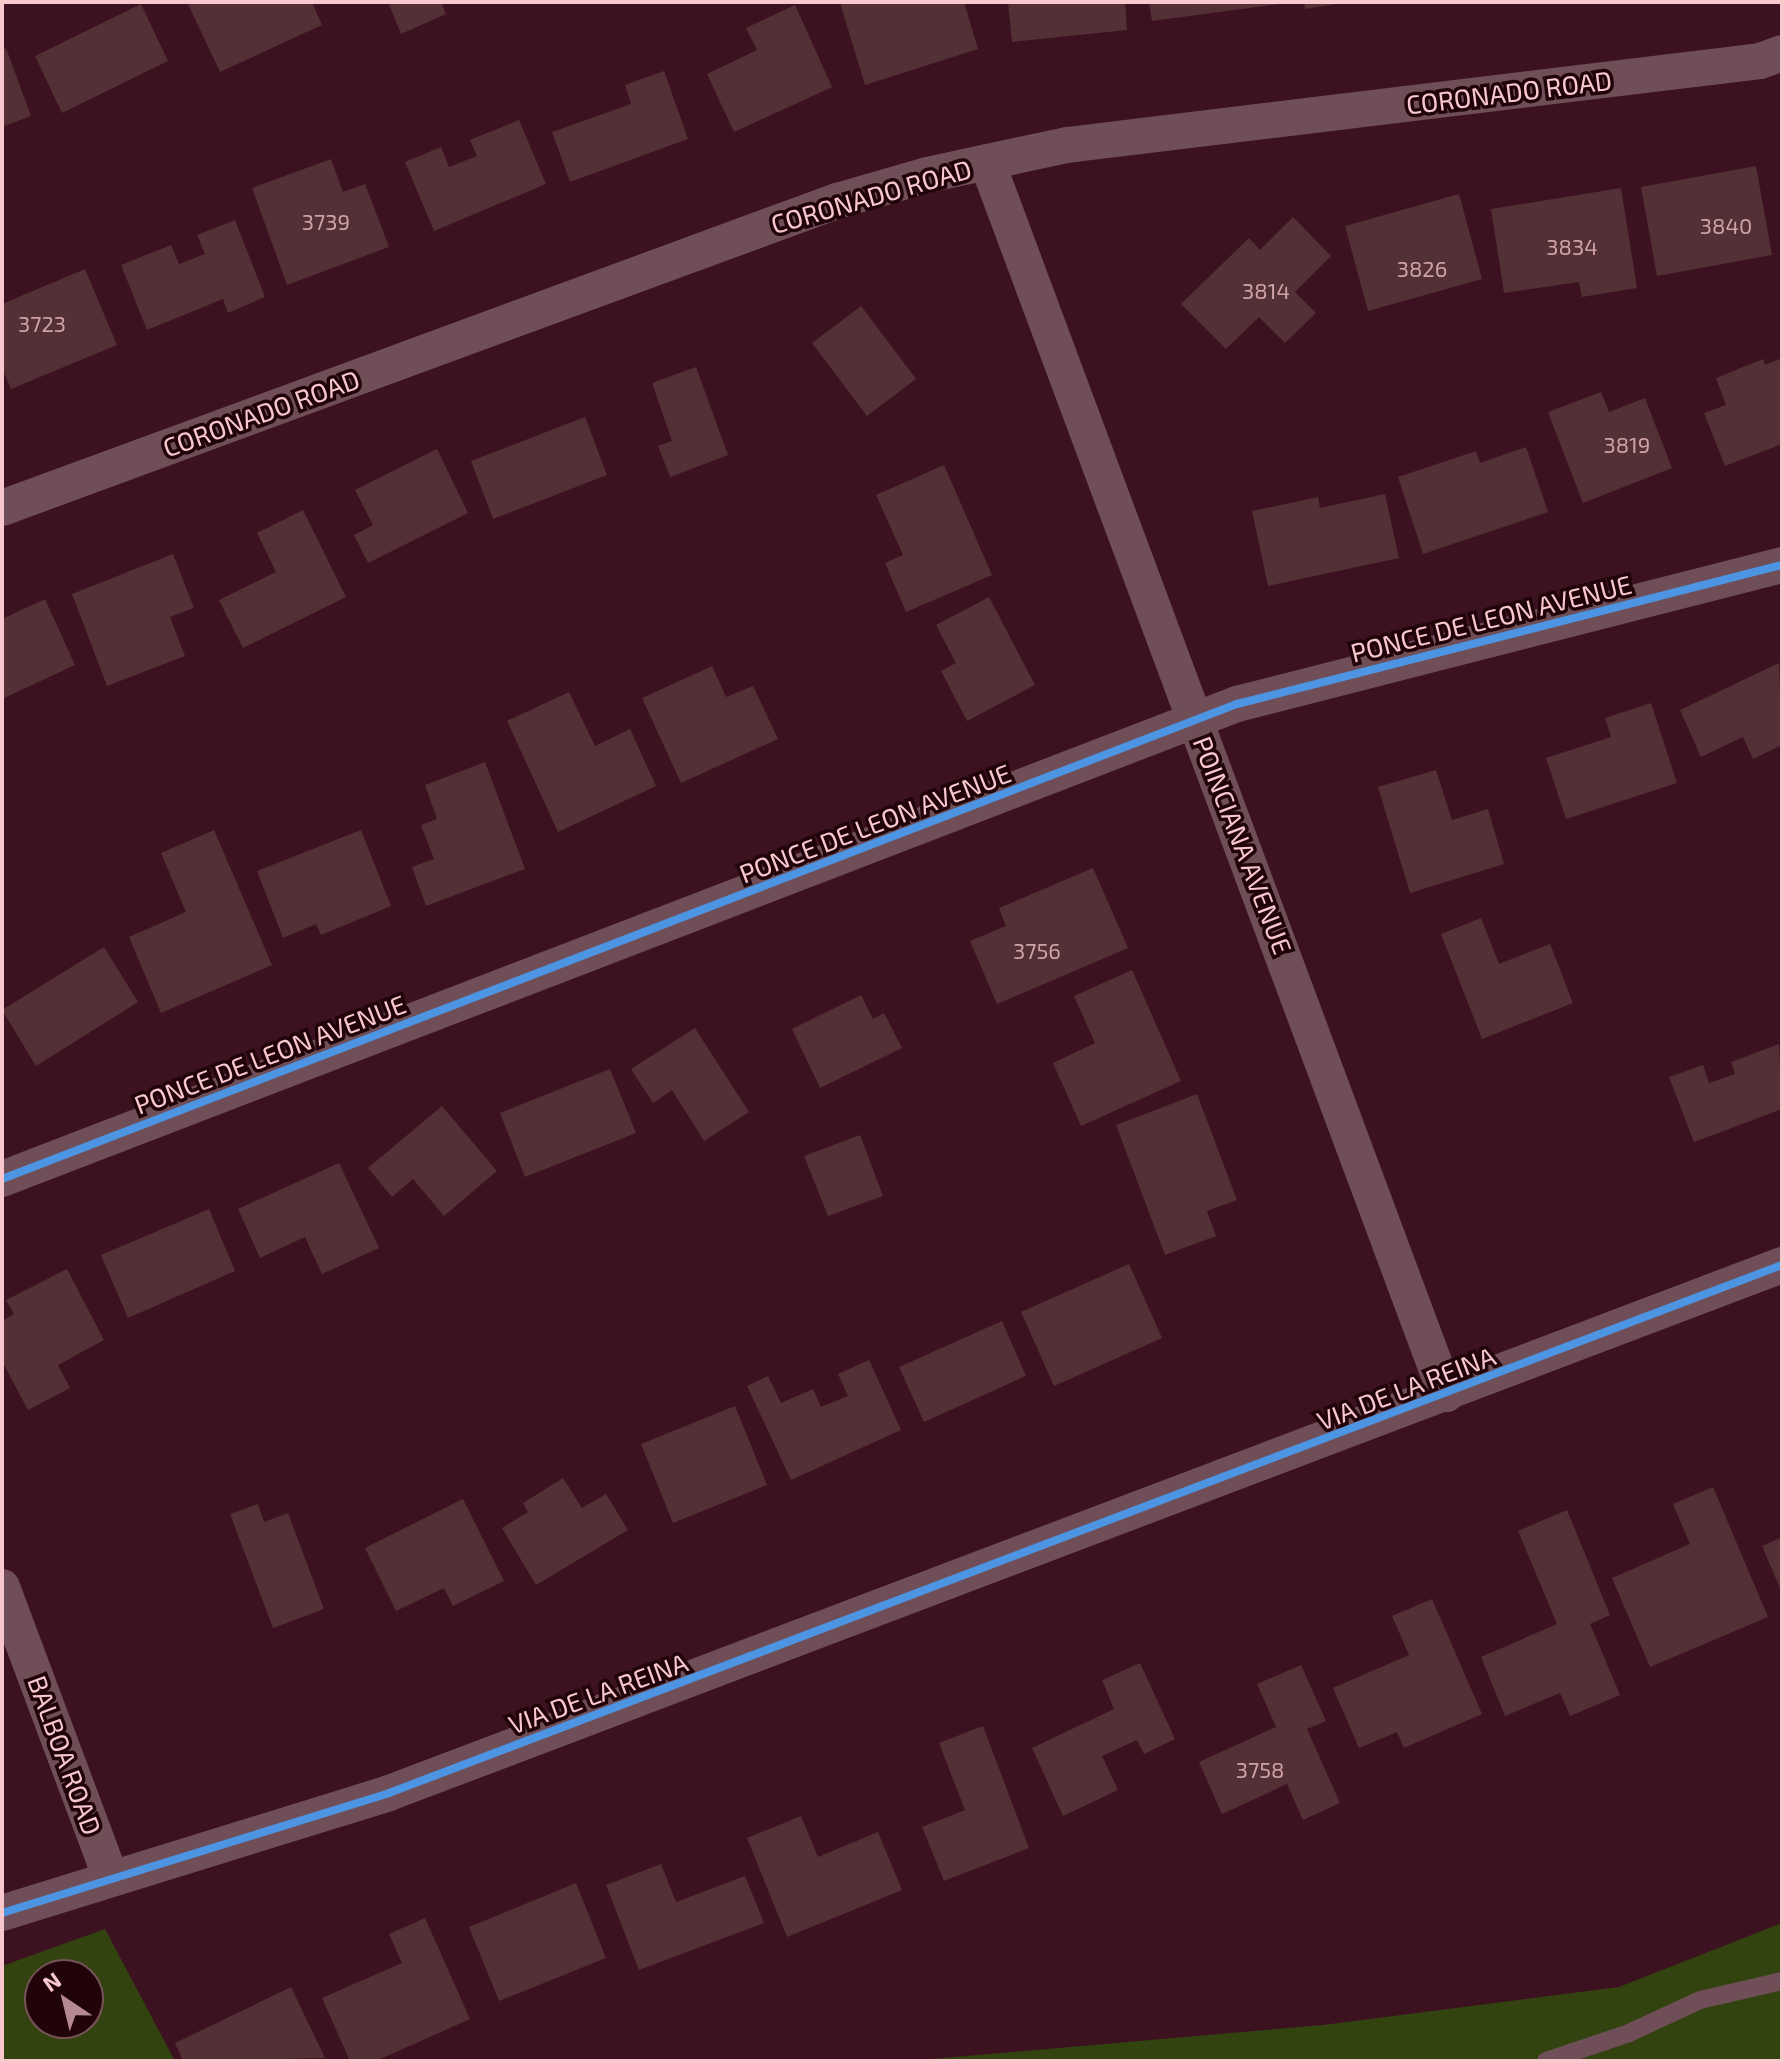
<!DOCTYPE html>
<html>
<head>
<meta charset="utf-8">
<style>
	body { margin:0 }
	#map { position:relative; width:1784px; height:2063px; overflow:hidden; background:#3c1220; font-family:"Exo 2",sans-serif }
	div>[style] { position:absolute }
	.green>* { inset:0; background:#324310 }
	.building>* { inset:0; background:#523035 }
	.lane>* { height:18px; margin:-9px; padding:0 9px; transform-origin:9px; border-radius:9px; background:#6f4e57 }
	.street>* { height:36px; margin:-18px; padding:0 18px; transform-origin:18px; border-radius:18px; background:#6f4e57 }
	.cycleway>* { height:8px; margin:-4px; padding:0 4px; transform-origin:4px; border-radius:4px; background:#4d94e3 }
	span { translate:-50% -50%; white-space:nowrap; text-align:center; line-height:1.15; -webkit-text-stroke:7px #21040a; paint-order:stroke }
	.number-label { font-size:22px; color:#cea2a8 }
	.number-label span { -webkit-text-stroke-width:0 }
	.street-label { font-size:26px; color:#f8c8ce }
	.frame { position:absolute; inset:0; border:4px solid #f8c8ce; pointer-events:none }
	.north { position:absolute; left:24px; top:1959px; width:80px; height:80px; box-sizing:border-box; background:#21040a; border:2px solid #775258; border-radius:50%; rotate:325deg; font-size:22px; font-weight:700; line-height:32px; text-align:center; color:#f8c8ce }
	.north::after { content:''; display:block; margin:auto; width:28px; height:36px; background:#b68891; clip-path:polygon(50% 0,100% 100%,50% 72%,0 100%) }
</style>
</head>
<body>
<div id="map">
	<div class="green">
		<div style="clip-path:polygon(1782px 1923px,1782px 2061px,908px 2061px,1323px 2025px,1619px 1987px)"></div>
		<div style="clip-path:polygon(evenodd,105px 1929px,175px 2061px,2px 2061px,2px 1966px,105px 1929px,40px 1975px,88px 1975px,88px 2023px,40px 2023px,40px 1975px)"></div>
	</div>
	<div class="building">
		<div style="clip-path:polygon(187px 2px,312px 2px,322px 25px,220px 72px)"></div>
		<div style="clip-path:polygon(388px 2px,441px 2px,446px 14px,401px 34px)"></div>
		<div style="clip-path:polygon(964px 2px,978px 49px,865px 85px,840px 3px)"></div>
		<div style="clip-path:polygon(1008px 2px,1125px 2px,1127px 30px,1012px 42px)"></div>
		<div style="clip-path:polygon(1149px 2px,1280px 2px,1280px 4px,1152px 21px)"></div>
		<div style="clip-path:polygon(1304px 2px,1336px 2px,1336px 4px,1305px 9px)"></div>
		<div style="clip-path:polygon(141px 4px,168px 61px,62px 113px,35px 56px)"></div>
		<div style="clip-path:polygon(795px 5px,832px 87px,734px 132px,707px 74px,757px 50px,746px 28px)"></div>
		<div style="clip-path:polygon(6px 48px,31px 116px,2px 127px,2px 50px)"></div>
		<div style="clip-path:polygon(664px 71px,688px 139px,570px 182px,552px 132px,631px 104px,625px 85px)"></div>
		<div style="clip-path:polygon(519px 120px,546px 184px,434px 231px,405px 162px,441px 147px,449px 167px,477px 156px,470px 140px)"></div>
		<div style="clip-path:polygon(331px 159px,343px 192px,365px 184px,389px 247px,287px 285px,252px 188px)"></div>
		<div style="clip-path:polygon(1756px 166px,1772px 255px,1657px 276px,1641px 187px)"></div>
		<div style="clip-path:polygon(1621px 188px,1637px 288px,1582px 297px,1579px 282px,1504px 293px,1491px 209px)"></div>
		<div style="clip-path:polygon(1459px 194px,1482px 279px,1368px 311px,1345px 226px)"></div>
		<div style="clip-path:polygon(1293px 217px,1331px 256px,1295px 292px,1316px 313px,1285px 343px,1259px 317px,1226px 349px,1181px 304px,1249px 238px,1260px 250px)"></div>
		<div style="clip-path:polygon(235px 220px,265px 297px,228px 313px,223px 299px,147px 330px,121px 265px,171px 245px,179px 264px,205px 254px,197px 235px)"></div>
		<div style="clip-path:polygon(85px 269px,117px 345px,11px 389px,2px 368px,2px 304px)"></div>
		<div style="clip-path:polygon(861px 306px,916px 379px,867px 416px,812px 343px)"></div>
		<div style="clip-path:polygon(1782px 358px,1782px 444px,1725px 466px,1704px 413px,1726px 405px,1716px 378px,1763px 359px,1765px 365px)"></div>
		<div style="clip-path:polygon(696px 367px,728px 455px,670px 477px,658px 446px,672px 441px,652px 383px)"></div>
		<div style="clip-path:polygon(1601px 392px,1609px 412px,1645px 398px,1672px 468px,1583px 503px,1548px 412px)"></div>
		<div style="clip-path:polygon(585px 417px,607px 475px,493px 519px,471px 461px)"></div>
		<div style="clip-path:polygon(1526px 447px,1548px 512px,1423px 554px,1398px 477px,1476px 451px,1480px 463px)"></div>
		<div style="clip-path:polygon(437px 449px,468px 513px,368px 563px,354px 535px,373px 525px,355px 490px)"></div>
		<div style="clip-path:polygon(944px 465px,992px 575px,906px 612px,885px 563px,903px 555px,876px 495px)"></div>
		<div style="clip-path:polygon(1385px 494px,1399px 558px,1268px 586px,1252px 511px,1318px 497px,1320px 508px)"></div>
		<div style="clip-path:polygon(303px 510px,346px 597px,243px 648px,219px 600px,276px 572px,257px 533px)"></div>
		<div style="clip-path:polygon(173px 554px,194px 608px,170px 617px,185px 656px,107px 686px,72px 594px)"></div>
		<div style="clip-path:polygon(989px 597px,1035px 685px,967px 721px,941px 671px,956px 663px,936px 625px)"></div>
		<div style="clip-path:polygon(45px 599px,75px 665px,2px 699px,2px 619px)"></div>
		<div style="clip-path:polygon(1779px 663px,1782px 745px,1753px 759px,1743px 737px,1701px 757px,1680px 710px)"></div>
		<div style="clip-path:polygon(712px 666px,726px 697px,753px 686px,778px 739px,681px 783px,642px 698px)"></div>
		<div style="clip-path:polygon(569px 692px,595px 746px,630px 729px,656px 786px,558px 832px,507px 721px)"></div>
		<div style="clip-path:polygon(1651px 703px,1677px 783px,1566px 819px,1546px 758px,1611px 737px,1605px 718px)"></div>
		<div style="clip-path:polygon(485px 762px,525px 869px,426px 906px,412px 867px,434px 859px,421px 825px,437px 819px,425px 785px)"></div>
		<div style="clip-path:polygon(1436px 770px,1452px 820px,1488px 809px,1504px 864px,1410px 893px,1378px 787px)"></div>
		<div style="clip-path:polygon(214px 830px,272px 965px,161px 1013px,129px 937px,186px 912px,161px 853px)"></div>
		<div style="clip-path:polygon(361px 830px,391px 906px,321px 935px,316px 924px,283px 938px,257px 871px)"></div>
		<div style="clip-path:polygon(1093px 868px,1128px 948px,997px 1004px,970px 941px,1006px 926px,999px 908px)"></div>
		<div style="clip-path:polygon(1481px 918px,1499px 964px,1550px 944px,1573px 1003px,1482px 1039px,1441px 934px)"></div>
		<div style="clip-path:polygon(104px 947px,138px 1002px,36px 1066px,2px 1010px)"></div>
		<div style="clip-path:polygon(1132px 970px,1181px 1081px,1081px 1126px,1053px 1063px,1095px 1043px,1074px 996px)"></div>
		<div style="clip-path:polygon(861px 995px,873px 1019px,884px 1013px,902px 1048px,820px 1088px,792px 1029px)"></div>
		<div style="clip-path:polygon(695px 1028px,749px 1112px,704px 1141px,672px 1090px,653px 1103px,631px 1069px)"></div>
		<div style="clip-path:polygon(1779px 1044px,1782px 1109px,1694px 1142px,1669px 1077px,1703px 1065px,1709px 1083px,1735px 1074px,1731px 1062px)"></div>
		<div style="clip-path:polygon(610px 1069px,636px 1133px,525px 1177px,500px 1113px)"></div>
		<div style="clip-path:polygon(1197px 1094px,1237px 1200px,1207px 1211px,1216px 1236px,1165px 1255px,1116px 1125px)"></div>
		<div style="clip-path:polygon(442px 1106px,497px 1171px,444px 1216px,413px 1179px,392px 1197px,368px 1168px)"></div>
		<div style="clip-path:polygon(860px 1135px,883px 1196px,828px 1216px,804px 1156px)"></div>
		<div style="clip-path:polygon(339px 1163px,379px 1248px,322px 1274px,305px 1237px,260px 1258px,238px 1209px)"></div>
		<div style="clip-path:polygon(209px 1209px,235px 1271px,128px 1318px,101px 1255px)"></div>
		<div style="clip-path:polygon(1129px 1264px,1162px 1338px,1054px 1386px,1021px 1312px)"></div>
		<div style="clip-path:polygon(67px 1269px,104px 1340px,58px 1365px,70px 1388px,28px 1410px,2px 1361px,2px 1321px,14px 1314px,6px 1300px)"></div>
		<div style="clip-path:polygon(1002px 1321px,1026px 1376px,924px 1422px,899px 1367px)"></div>
		<div style="clip-path:polygon(869px 1360px,901px 1430px,791px 1480px,747px 1386px,768px 1376px,781px 1403px,813px 1389px,821px 1407px,848px 1396px,838px 1374px)"></div>
		<div style="clip-path:polygon(735px 1406px,767px 1485px,673px 1523px,641px 1444px)"></div>
		<div style="clip-path:polygon(563px 1478px,582px 1508px,606px 1494px,628px 1530px,536px 1585px,502px 1528px,528px 1512px,523px 1503px)"></div>
		<div style="clip-path:polygon(1713px 1487px,1768px 1617px,1650px 1667px,1612px 1578px,1690px 1544px,1673px 1504px)"></div>
		<div style="clip-path:polygon(463px 1499px,504px 1581px,453px 1606px,444px 1588px,396px 1611px,365px 1548px)"></div>
		<div style="clip-path:polygon(258px 1504px,264px 1522px,288px 1513px,324px 1609px,273px 1628px,230px 1514px)"></div>
		<div style="clip-path:polygon(1567px 1510px,1610px 1615px,1590px 1624px,1620px 1695px,1570px 1716px,1560px 1693px,1505px 1716px,1481px 1657px,1557px 1624px,1518px 1531px)"></div>
		<div style="clip-path:polygon(1782px 1537px,1782px 1593px,1762px 1546px)"></div>
		<div style="clip-path:polygon(1432px 1599px,1482px 1714px,1404px 1748px,1397px 1732px,1359px 1748px,1333px 1688px,1409px 1655px,1392px 1616px)"></div>
		<div style="clip-path:polygon(1140px 1663px,1175px 1739px,1144px 1754px,1137px 1740px,1102px 1756px,1118px 1790px,1063px 1816px,1032px 1748px,1114px 1709px,1102px 1680px)"></div>
		<div style="clip-path:polygon(1301px 1665px,1326px 1721px,1307px 1729px,1340px 1803px,1303px 1820px,1287px 1784px,1222px 1814px,1199px 1762px,1276px 1727px,1257px 1684px)"></div>
		<div style="clip-path:polygon(983px 1726px,1029px 1848px,944px 1881px,922px 1827px,965px 1810px,939px 1743px)"></div>
		<div style="clip-path:polygon(801px 1816px,818px 1857px,878px 1832px,902px 1890px,787px 1937px,747px 1838px)"></div>
		<div style="clip-path:polygon(661px 1864px,676px 1902px,745px 1876px,764px 1923px,639px 1970px,606px 1885px)"></div>
		<div style="clip-path:polygon(576px 1883px,606px 1958px,499px 2001px,469px 1927px)"></div>
		<div style="clip-path:polygon(425px 1918px,470px 2019px,376px 2061px,350px 2061px,322px 1998px,402px 1963px,389px 1934px)"></div>
		<div style="clip-path:polygon(291px 1987px,325px 2058px,183px 2061px,175px 2043px)"></div>
	</div>
	<div class="lane">
		<div style="left:1546px;top:2061px;width:88px;rotate:-18.6deg"></div>
		<div style="left:1629px;top:2033px;width:78px;rotate:-24.9deg"></div>
		<div style="left:1700px;top:2000px;width:84px;rotate:-13deg"></div>
	</div>
	<div class="street">
		<div style="left:987px;top:162px;width:1315px;rotate:69.57deg"></div>
		<div style="left:2px;top:508px;width:890px;rotate:-20.19deg"></div>
		<div style="left:837px;top:201px;width:94px;rotate:-16.1deg"></div>
		<div style="left:927px;top:175px;width:143px;rotate:-12.1deg"></div>
		<div style="left:1067px;top:145px;width:698px;rotate:-6.91deg"></div>
		<div style="left:1760px;top:61px;width:23px;rotate:-20deg"></div>
		<div style="left:2px;top:1179px;width:1323px;rotate:-21.04deg"></div>
		<div style="left:1237px;top:704px;width:562px;rotate:-14.31deg"></div>
		<div style="left:2px;top:1587px;width:311px;rotate:69.5deg"></div>
		<div style="left:2px;top:1913px;width:405px;rotate:-17.2deg"></div>
		<div style="left:389px;top:1793px;width:1490px;rotate:-20.76deg"></div>
	</div>
	<div class="cycleway">
		<div style="left:2px;top:1179px;width:1323px;rotate:-21.04deg"></div>
		<div style="left:1237px;top:704px;width:562px;rotate:-14.31deg"></div>
		<div style="left:2px;top:1913px;width:405px;rotate:-17.2deg"></div>
		<div style="left:389px;top:1793px;width:1490px;rotate:-20.76deg"></div>
	</div>
	<div class="number-label">
		<span style="left:326px;top:222px">3739</span>
		<span style="left:1726px;top:226px">3840</span>
		<span style="left:1572px;top:247px">3834</span>
		<span style="left:1422px;top:269px">3826</span>
		<span style="left:1266px;top:291px">3814</span>
		<span style="left:42px;top:324px">3723</span>
		<span style="left:1627px;top:445px">3819</span>
		<span style="left:1037px;top:951px">3756</span>
		<span style="left:1260px;top:1770px">3758</span>
	</div>
	<div class="street-label">
		<span style="left:1509px;top:92px;rotate:-7deg">CORONADO ROAD</span>
		<span style="left:871px;top:196px;rotate:-16deg">CORONADO ROAD</span>
		<span style="left:261px;top:413px;rotate:-20deg">CORONADO ROAD</span>
		<span style="left:1491px;top:618px;rotate:-14deg">PONCE DE LEON AVENUE</span>
		<span style="left:875px;top:823px;rotate:-21deg">PONCE DE LEON AVENUE</span>
		<span style="left:1243px;top:845px;rotate:69deg">POINCIANA AVENUE</span>
		<span style="left:270px;top:1054px;rotate:-21deg">PONCE DE LEON AVENUE</span>
		<span style="left:1406px;top:1388px;rotate:-21deg">VIA DE LA REINA</span>
		<span style="left:598px;top:1693px;rotate:-20deg">VIA DE LA REINA</span>
		<span style="left:65px;top:1755px;rotate:70deg">BALBOA ROAD</span>
	</div>
	<div class="frame"></div>
	<div class="north">N</div>
</div>
</body>
</html>
